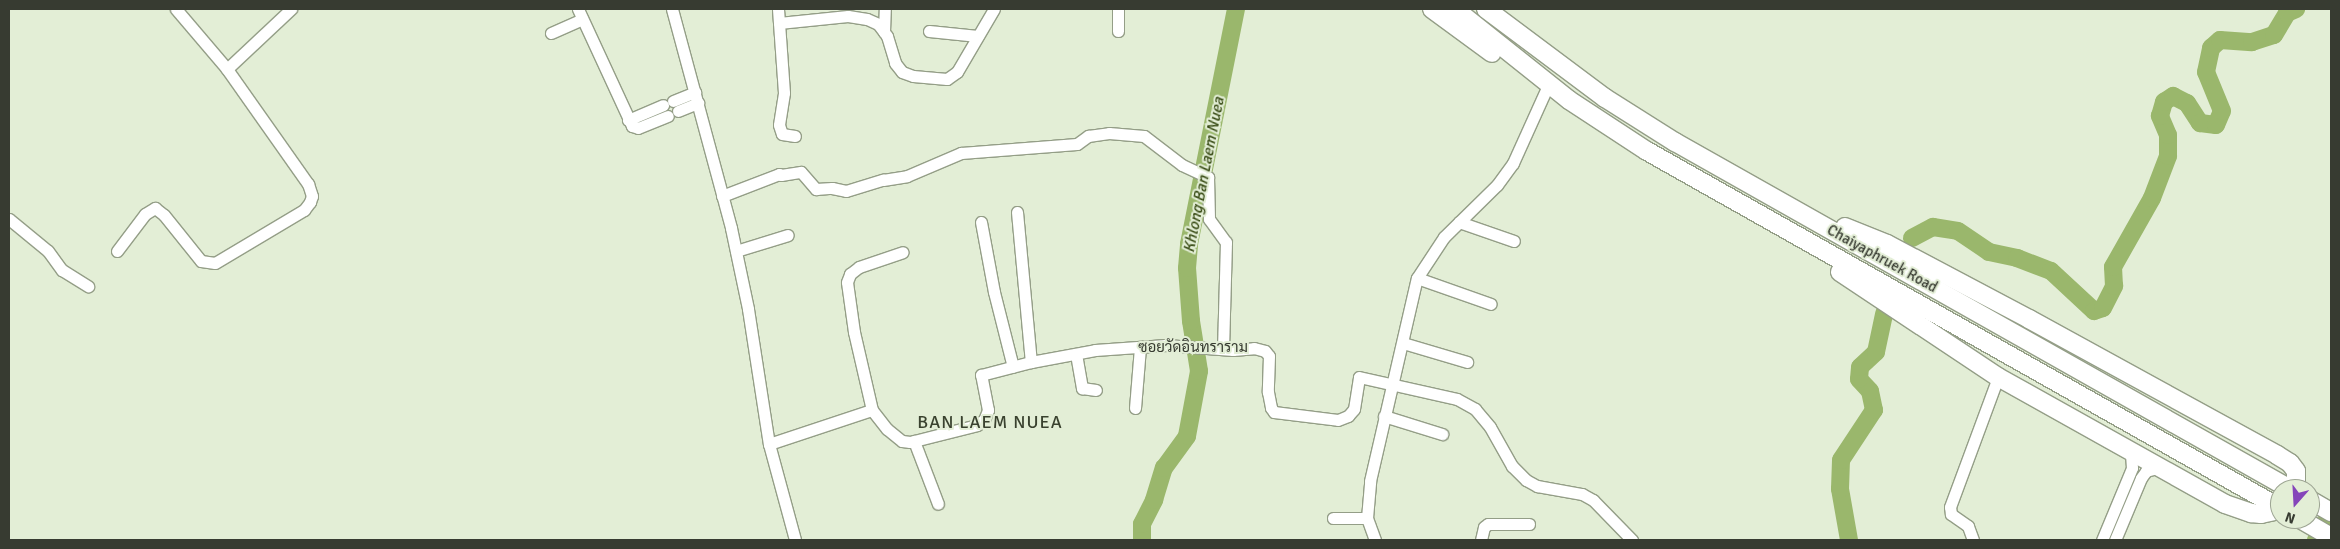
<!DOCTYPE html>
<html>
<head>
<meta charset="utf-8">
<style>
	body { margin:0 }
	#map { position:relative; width:2340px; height:549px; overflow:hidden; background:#e3eed6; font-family:Signika,Sarabun,sans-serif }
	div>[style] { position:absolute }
	.river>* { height:18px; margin:-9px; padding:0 9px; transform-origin:9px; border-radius:9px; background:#9ab76c }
	.roads { filter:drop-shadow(1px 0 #949e87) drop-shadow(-1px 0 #949e87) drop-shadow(0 1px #949e87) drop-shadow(0 -1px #949e87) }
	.minor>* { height:11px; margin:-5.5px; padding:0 5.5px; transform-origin:5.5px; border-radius:5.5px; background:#fff }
	.primary>* { height:18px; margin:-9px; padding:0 9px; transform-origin:9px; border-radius:9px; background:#fff }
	span { translate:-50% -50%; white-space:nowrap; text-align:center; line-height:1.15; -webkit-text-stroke:4px #e3eed6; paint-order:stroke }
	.street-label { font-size:15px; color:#373b31 }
	.water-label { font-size:16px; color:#394c16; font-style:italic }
	.quarter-label { font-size:18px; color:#3a422f; letter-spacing:1px }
	.frame { position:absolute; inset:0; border:10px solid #373b31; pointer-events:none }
	.north { position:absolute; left:2270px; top:479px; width:50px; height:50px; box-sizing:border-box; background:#e3eed6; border:1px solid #9ea694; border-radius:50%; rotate:199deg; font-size:14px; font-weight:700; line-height:20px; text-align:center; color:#373b31 }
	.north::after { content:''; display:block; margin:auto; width:18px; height:22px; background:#8545ba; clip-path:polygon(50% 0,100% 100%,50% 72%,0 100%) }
</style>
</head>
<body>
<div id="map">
	<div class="river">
		<div style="left:1912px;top:238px;width:24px;rotate:-28deg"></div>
		<div style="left:1933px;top:227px;width:25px;rotate:9deg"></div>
		<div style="left:1958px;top:231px;width:37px;rotate:34deg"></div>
		<div style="left:1989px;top:252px;width:29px;rotate:12deg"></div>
		<div style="left:2017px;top:258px;width:36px;rotate:21deg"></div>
		<div style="left:2051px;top:271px;width:59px;rotate:42.9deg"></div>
		<div style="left:2094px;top:311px;width:9px;rotate:-18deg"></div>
		<div style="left:2103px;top:308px;width:25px;rotate:-63deg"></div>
		<div style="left:2114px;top:286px;width:19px;rotate:-93deg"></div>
		<div style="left:2113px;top:267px;width:79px;rotate:-60.5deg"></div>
		<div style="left:2152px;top:198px;width:45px;rotate:-69.1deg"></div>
		<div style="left:2168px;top:156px;width:21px;rotate:-90deg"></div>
		<div style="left:2168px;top:135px;width:21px;rotate:-113deg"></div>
		<div style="left:2160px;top:116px;width:15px;rotate:-74deg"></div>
		<div style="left:2164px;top:102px;width:11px;rotate:-34deg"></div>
		<div style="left:2173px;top:96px;width:16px;rotate:27deg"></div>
		<div style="left:2187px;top:103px;width:24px;rotate:57deg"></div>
		<div style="left:2200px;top:123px;width:16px;rotate:7deg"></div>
		<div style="left:2216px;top:125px;width:15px;rotate:-67deg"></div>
		<div style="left:2222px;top:111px;width:42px;rotate:-112.3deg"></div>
		<div style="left:2206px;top:72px;width:25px;rotate:-78deg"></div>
		<div style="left:2211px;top:48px;width:12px;rotate:-42deg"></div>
		<div style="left:2220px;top:40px;width:32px;rotate:4deg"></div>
		<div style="left:2252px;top:42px;width:23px;rotate:-18deg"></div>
		<div style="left:2274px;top:35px;width:26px;rotate:-59deg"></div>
		<div style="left:2287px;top:13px;width:10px;rotate:-24deg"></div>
		<div style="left:1142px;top:540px;width:16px;rotate:-90deg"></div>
		<div style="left:1142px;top:524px;width:27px;rotate:-63deg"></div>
		<div style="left:1154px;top:500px;width:34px;rotate:-73deg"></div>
		<div style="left:1164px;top:468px;width:39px;rotate:-54deg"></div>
		<div style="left:1187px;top:436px;width:66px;rotate:-79.5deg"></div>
		<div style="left:1199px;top:371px;width:51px;rotate:-99.1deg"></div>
		<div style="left:1191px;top:321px;width:53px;rotate:-94.3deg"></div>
		<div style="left:1187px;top:268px;width:24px;rotate:-85deg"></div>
		<div style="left:1189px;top:244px;width:240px;rotate:-78.7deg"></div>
		<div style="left:1849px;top:540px;width:52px;rotate:-100deg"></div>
		<div style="left:1840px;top:489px;width:29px;rotate:-88deg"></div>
		<div style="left:1841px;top:460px;width:60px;rotate:-56.6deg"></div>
		<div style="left:1874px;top:410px;width:19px;rotate:-102deg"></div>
		<div style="left:1870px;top:391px;width:16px;rotate:-133deg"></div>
		<div style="left:1859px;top:379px;width:12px;rotate:-85deg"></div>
		<div style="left:1860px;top:367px;width:22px;rotate:-43deg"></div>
		<div style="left:1876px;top:352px;width:39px;rotate:-78deg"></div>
		<div style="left:2316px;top:540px;width:31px;rotate:-61deg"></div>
	</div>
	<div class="roads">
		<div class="minor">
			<div style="left:578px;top:9px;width:129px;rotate:65.2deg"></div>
			<div style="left:632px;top:126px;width:6px;rotate:18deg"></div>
			<div style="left:638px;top:128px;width:32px;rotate:-22deg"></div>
			<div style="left:672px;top:9px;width:227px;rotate:74.9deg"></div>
			<div style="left:731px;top:228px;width:83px;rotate:78.1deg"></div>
			<div style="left:748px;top:309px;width:137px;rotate:81.2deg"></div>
			<div style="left:769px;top:444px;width:99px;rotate:74.8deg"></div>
			<div style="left:778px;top:9px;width:84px;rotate:85.9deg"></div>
			<div style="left:784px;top:93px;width:32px;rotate:99deg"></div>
			<div style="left:779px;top:125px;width:9px;rotate:72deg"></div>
			<div style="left:782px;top:134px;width:13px;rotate:9deg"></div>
			<div style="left:1118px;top:9px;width:22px;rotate:90deg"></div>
			<div style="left:779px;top:23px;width:69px;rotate:-5.8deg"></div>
			<div style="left:848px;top:16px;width:19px;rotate:9deg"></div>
			<div style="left:867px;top:19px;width:12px;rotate:24deg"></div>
			<div style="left:878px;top:24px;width:15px;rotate:53deg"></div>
			<div style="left:887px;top:36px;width:28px;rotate:73deg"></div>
			<div style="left:895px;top:63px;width:11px;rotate:52deg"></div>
			<div style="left:902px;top:72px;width:12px;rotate:20deg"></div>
			<div style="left:913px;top:76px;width:34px;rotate:5deg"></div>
			<div style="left:947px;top:79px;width:12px;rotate:-35deg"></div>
			<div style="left:957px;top:72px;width:73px;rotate:-59.6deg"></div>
			<div style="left:929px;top:31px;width:49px;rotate:5.8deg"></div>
			<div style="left:884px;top:32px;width:23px;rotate:-88deg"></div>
			<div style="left:551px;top:33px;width:34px;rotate:-24deg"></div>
			<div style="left:227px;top:69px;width:88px;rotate:-43.2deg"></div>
			<div style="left:673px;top:101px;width:24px;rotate:-22deg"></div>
			<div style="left:678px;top:111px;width:22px;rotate:-22deg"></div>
			<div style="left:628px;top:120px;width:38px;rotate:-23deg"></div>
			<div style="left:722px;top:196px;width:61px;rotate:-21.1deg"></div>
			<div style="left:779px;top:174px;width:2px;rotate:27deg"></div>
			<div style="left:781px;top:175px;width:20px;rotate:-9deg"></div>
			<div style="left:801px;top:172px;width:23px;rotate:49deg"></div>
			<div style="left:816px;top:189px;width:16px;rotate:-4deg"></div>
			<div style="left:832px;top:188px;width:14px;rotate:12deg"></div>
			<div style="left:846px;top:191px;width:39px;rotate:-17deg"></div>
			<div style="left:883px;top:180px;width:24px;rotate:-9deg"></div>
			<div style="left:907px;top:176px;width:59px;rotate:-23.1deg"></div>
			<div style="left:961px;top:153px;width:116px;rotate:-4.4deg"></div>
			<div style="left:1077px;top:144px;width:14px;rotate:-36deg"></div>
			<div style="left:1088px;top:136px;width:21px;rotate:-8deg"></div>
			<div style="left:1109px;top:133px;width:35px;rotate:5deg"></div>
			<div style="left:1144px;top:136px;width:48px;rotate:37.3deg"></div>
			<div style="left:1182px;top:165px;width:29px;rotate:25deg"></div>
			<div style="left:1208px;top:177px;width:42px;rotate:88.6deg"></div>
			<div style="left:1209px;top:219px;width:29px;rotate:54deg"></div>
			<div style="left:1226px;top:242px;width:107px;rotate:91.6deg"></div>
			<div style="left:1017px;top:212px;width:151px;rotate:84.7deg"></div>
			<div style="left:9px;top:219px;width:50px;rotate:39.4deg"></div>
			<div style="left:48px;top:251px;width:24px;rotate:54deg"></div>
			<div style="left:62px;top:270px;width:31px;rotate:32deg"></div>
			<div style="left:981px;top:222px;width:71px;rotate:79.5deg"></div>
			<div style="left:994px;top:292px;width:77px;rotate:75.8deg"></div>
			<div style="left:1459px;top:222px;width:58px;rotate:19.1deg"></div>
			<div style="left:117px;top:251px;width:46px;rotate:-52.9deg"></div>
			<div style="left:145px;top:214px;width:12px;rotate:-31deg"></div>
			<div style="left:155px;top:208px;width:11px;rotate:38deg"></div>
			<div style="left:164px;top:215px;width:59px;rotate:51.2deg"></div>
			<div style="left:201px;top:261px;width:14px;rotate:8deg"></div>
			<div style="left:215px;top:263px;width:104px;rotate:-30.8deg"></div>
			<div style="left:304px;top:210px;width:10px;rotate:-53deg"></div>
			<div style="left:310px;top:202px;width:6px;rotate:-72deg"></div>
			<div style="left:312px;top:196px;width:13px;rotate:-108deg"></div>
			<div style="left:308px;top:184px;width:141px;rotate:-125.2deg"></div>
			<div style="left:227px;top:69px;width:79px;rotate:-130.4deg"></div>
			<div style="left:736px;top:251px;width:54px;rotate:-17.1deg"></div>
			<div style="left:1417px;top:278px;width:78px;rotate:19.4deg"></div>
			<div style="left:1403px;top:343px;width:67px;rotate:16.5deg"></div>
			<div style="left:1076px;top:354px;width:35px;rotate:80deg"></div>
			<div style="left:1082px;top:388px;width:14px;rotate:8deg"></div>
			<div style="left:1135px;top:408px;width:61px;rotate:-85.3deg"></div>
			<div style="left:872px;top:410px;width:80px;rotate:-103deg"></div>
			<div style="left:854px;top:332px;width:50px;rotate:-98deg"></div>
			<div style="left:847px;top:282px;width:9px;rotate:-69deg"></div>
			<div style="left:850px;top:274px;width:11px;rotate:-38deg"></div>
			<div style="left:859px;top:267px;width:46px;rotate:-18.8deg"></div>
			<div style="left:1384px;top:416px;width:61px;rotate:17.2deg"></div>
			<div style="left:914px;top:441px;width:67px;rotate:69.1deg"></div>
			<div style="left:769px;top:444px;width:108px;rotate:-18.3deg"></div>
			<div style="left:872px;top:410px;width:24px;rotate:52deg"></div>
			<div style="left:887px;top:429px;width:19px;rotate:39deg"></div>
			<div style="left:902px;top:441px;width:8px;rotate:7deg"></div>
			<div style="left:910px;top:442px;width:69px;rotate:-14.2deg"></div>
			<div style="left:977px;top:425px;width:9px;rotate:-36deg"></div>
			<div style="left:984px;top:420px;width:11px;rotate:-68deg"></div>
			<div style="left:988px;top:410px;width:36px;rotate:-101deg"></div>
			<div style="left:981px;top:375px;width:52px;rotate:-14.6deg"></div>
			<div style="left:1031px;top:362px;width:65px;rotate:-10.6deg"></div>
			<div style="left:1095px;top:350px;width:71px;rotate:-4deg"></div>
			<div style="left:1166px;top:345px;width:67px;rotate:4.3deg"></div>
			<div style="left:1233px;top:350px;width:21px;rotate:-5deg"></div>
			<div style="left:1254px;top:348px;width:11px;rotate:15deg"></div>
			<div style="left:1265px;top:351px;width:6px;rotate:51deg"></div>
			<div style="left:1269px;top:356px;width:36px;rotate:92deg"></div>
			<div style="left:1268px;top:392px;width:16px;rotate:79deg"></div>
			<div style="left:1271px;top:408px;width:5px;rotate:53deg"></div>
			<div style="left:1274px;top:412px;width:64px;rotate:7.1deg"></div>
			<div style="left:1338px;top:420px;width:11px;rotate:-22deg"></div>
			<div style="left:1348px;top:416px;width:9px;rotate:-49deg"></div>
			<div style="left:1354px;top:409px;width:32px;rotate:-81deg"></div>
			<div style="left:1359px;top:377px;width:100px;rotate:12.7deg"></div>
			<div style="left:1457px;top:399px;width:21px;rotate:29deg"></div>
			<div style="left:1475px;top:409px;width:23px;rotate:50deg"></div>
			<div style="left:1490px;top:427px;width:45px;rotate:60.6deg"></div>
			<div style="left:1512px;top:466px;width:20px;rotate:45deg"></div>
			<div style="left:1526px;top:480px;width:13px;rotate:29deg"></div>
			<div style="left:1537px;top:486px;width:46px;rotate:10.1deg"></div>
			<div style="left:1582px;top:494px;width:13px;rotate:29deg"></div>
			<div style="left:1593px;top:500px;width:56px;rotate:45.7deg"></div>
			<div style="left:1333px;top:518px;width:34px"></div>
			<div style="left:1375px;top:540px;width:23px;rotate:-110deg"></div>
			<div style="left:1367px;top:518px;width:37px;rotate:-85deg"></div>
			<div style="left:1370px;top:481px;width:208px;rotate:-77deg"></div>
			<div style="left:1417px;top:278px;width:49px;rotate:-56.6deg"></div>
			<div style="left:1444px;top:237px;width:74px;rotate:-44.5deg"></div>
			<div style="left:1497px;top:185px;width:27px;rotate:-54deg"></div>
			<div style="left:1513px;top:163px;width:80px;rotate:-65.7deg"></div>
			<div style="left:1481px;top:540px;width:13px;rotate:-77deg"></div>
			<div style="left:1484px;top:527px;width:5px;rotate:-37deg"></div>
			<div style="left:1488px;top:524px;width:41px"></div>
			<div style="left:1973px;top:540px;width:15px;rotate:-110deg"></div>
			<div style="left:1968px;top:526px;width:21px;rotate:-145deg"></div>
			<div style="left:1951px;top:514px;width:7px;rotate:-98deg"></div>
			<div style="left:1950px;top:507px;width:139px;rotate:-69.7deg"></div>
			<div style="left:2102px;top:540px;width:78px;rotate:-67.4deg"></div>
			<div style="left:2132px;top:468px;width:13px;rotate:-94deg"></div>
			<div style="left:2131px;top:455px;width:6px;rotate:-129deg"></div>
			<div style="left:2115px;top:540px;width:67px;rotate:-67.2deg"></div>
			<div style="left:2141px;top:478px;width:9px;rotate:-54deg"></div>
			<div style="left:2146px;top:471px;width:15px;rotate:-16deg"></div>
		</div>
		<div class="primary">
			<div style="left:1432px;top:9px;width:74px;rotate:36.3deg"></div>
			<div style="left:1455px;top:9px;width:146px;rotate:38.6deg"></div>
			<div style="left:1569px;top:100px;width:93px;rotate:33.2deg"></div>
			<div style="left:1647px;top:151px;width:727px;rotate:29.42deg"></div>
			<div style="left:1486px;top:9px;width:149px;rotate:36.8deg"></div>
			<div style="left:1605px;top:98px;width:83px;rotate:32.2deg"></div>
			<div style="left:1675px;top:142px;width:706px;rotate:29.43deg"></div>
			<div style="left:1845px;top:227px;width:45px;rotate:22deg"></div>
			<div style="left:1887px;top:244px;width:161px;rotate:27.8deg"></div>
			<div style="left:2029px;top:319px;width:283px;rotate:28.7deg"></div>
			<div style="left:2277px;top:455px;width:15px;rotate:32deg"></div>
			<div style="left:2290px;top:463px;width:10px;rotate:53deg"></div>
			<div style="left:2296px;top:471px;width:18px;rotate:90deg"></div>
			<div style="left:1840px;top:272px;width:190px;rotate:33.6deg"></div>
			<div style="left:1998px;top:377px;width:260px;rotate:29.2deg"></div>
			<div style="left:2225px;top:504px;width:28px;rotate:19deg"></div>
			<div style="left:2251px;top:513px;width:10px;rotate:6deg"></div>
			<div style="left:2261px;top:514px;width:19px;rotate:-12deg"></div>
			<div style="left:2310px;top:500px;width:24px;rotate:30deg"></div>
			<div style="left:2300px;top:519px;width:36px;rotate:30deg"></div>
		</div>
	</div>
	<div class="street-label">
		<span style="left:1882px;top:259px;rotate:29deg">Chaiyaphruek Road</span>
		<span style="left:1193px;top:348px">ซอยวัดอินทราราม</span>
	</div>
	<div class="water-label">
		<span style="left:1204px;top:175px;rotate:-79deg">Khlong Ban Laem Nuea</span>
	</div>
	<div class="quarter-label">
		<span style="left:990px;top:422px">BAN LAEM NUEA</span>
	</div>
	<div class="frame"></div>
	<div class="north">N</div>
</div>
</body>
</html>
